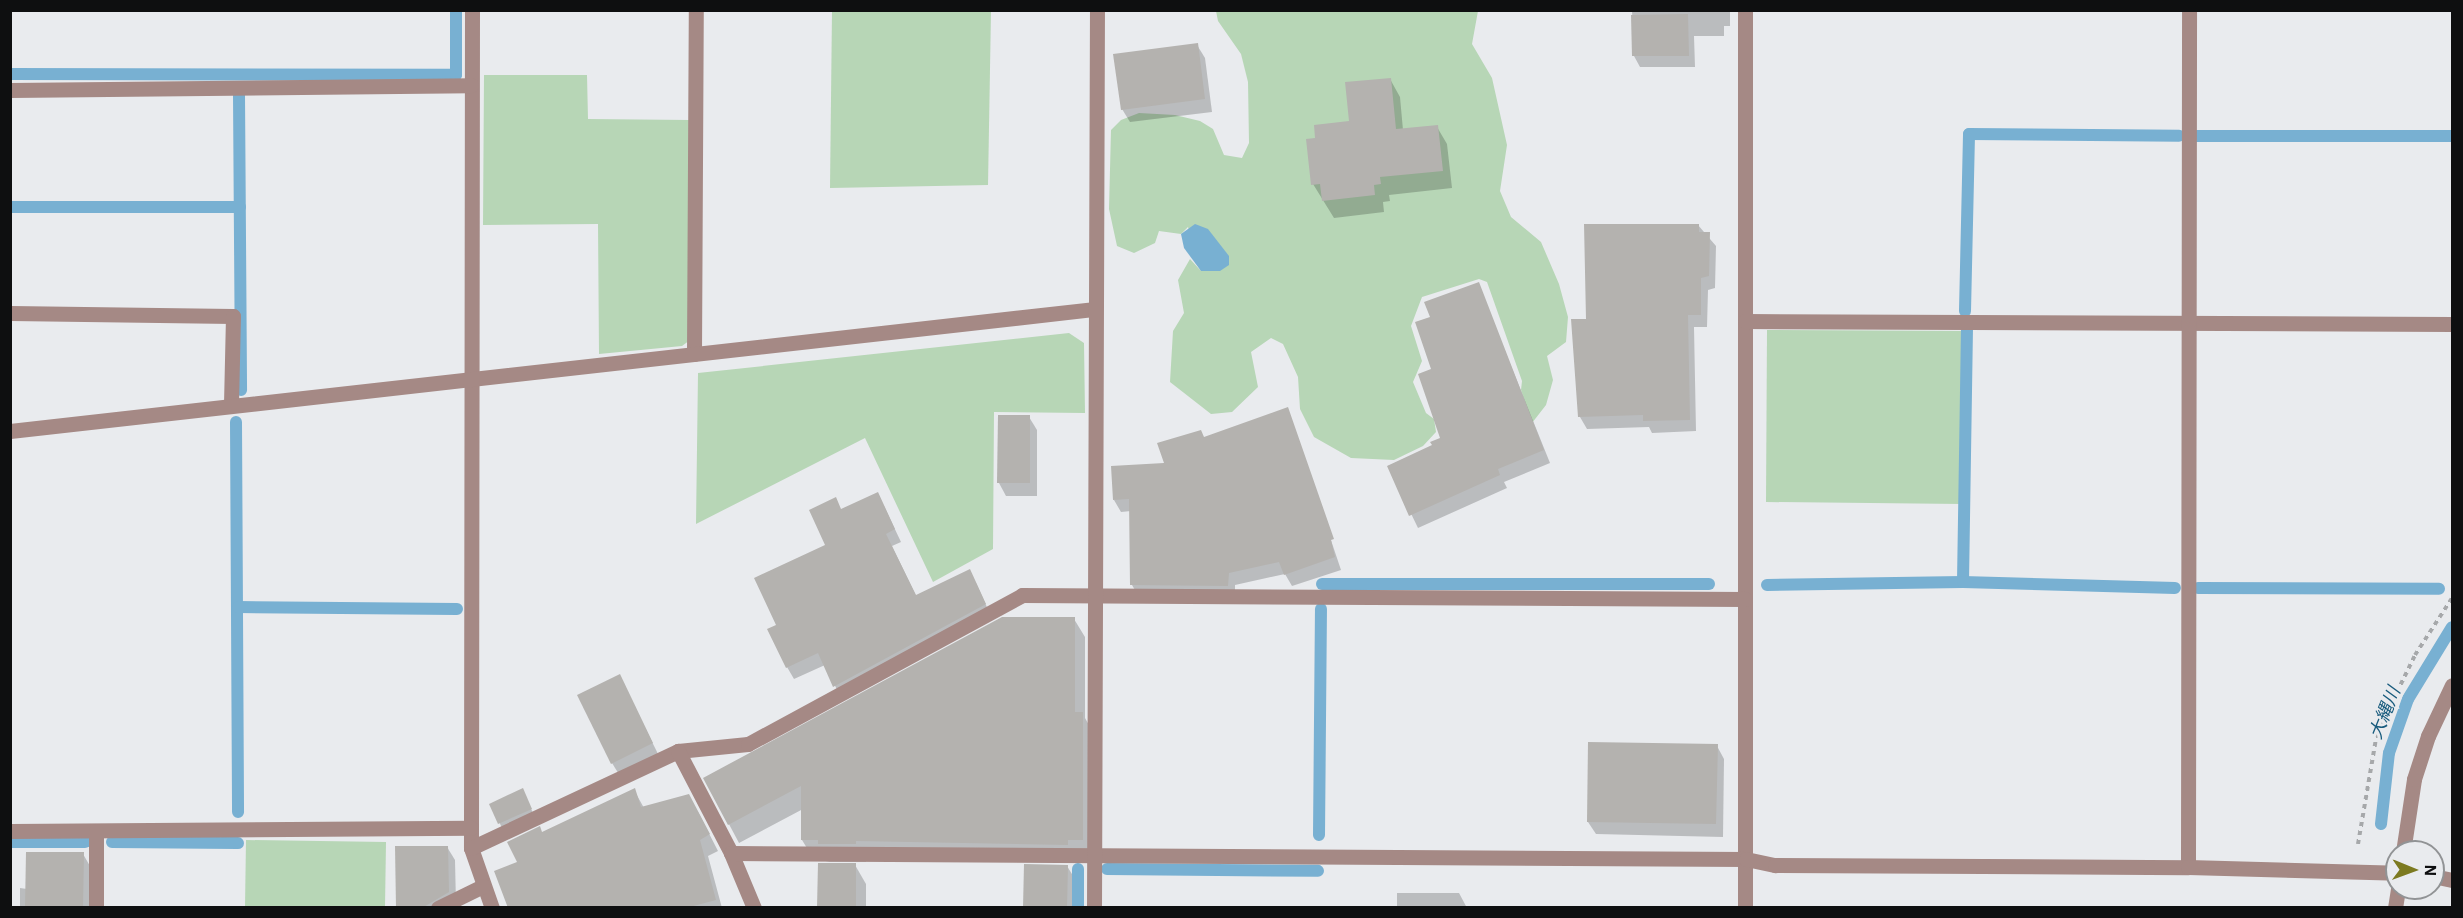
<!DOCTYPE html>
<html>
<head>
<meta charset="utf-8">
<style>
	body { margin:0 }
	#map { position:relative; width:2463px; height:918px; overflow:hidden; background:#e9ebee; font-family:"IBM Plex Sans","Noto Sans JP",sans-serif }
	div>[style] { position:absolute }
	.green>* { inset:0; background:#b7d6b6 }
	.water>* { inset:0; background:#78b0d2 }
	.shadow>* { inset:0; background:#0003 }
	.stream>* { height:12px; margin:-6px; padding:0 6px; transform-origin:6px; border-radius:6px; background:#78b0d2 }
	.building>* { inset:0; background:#b4b2af }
	.path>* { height:4px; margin-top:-2px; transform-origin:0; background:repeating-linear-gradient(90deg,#a6a8aa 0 4.5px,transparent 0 9px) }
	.minor>* { height:15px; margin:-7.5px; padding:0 7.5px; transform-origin:7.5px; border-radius:7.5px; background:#a58985 }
	.tertiary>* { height:15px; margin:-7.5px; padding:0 7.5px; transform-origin:7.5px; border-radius:7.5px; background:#a58985 }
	span { translate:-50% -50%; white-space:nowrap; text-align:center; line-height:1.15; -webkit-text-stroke:6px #e9ebee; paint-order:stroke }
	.water-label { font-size:18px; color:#185b7d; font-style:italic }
	.frame { position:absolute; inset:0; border:12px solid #0e0f10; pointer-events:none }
	.north { position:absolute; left:2385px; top:840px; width:60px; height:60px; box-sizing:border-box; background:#e9ebee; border:2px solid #919395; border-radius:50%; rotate:91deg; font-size:16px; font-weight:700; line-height:24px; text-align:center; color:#0e0f10 }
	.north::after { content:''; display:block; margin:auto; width:21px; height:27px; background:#7c7a20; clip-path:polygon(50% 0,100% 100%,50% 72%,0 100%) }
</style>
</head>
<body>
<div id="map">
	<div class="green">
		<div style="clip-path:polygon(832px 11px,991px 11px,988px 185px,830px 188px)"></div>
		<div style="clip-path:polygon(1216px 11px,1478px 11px,1472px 44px,1492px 78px,1507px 145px,1500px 191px,1511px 217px,1541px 242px,1559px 284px,1568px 317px,1566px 342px,1547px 356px,1553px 380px,1546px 405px,1532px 423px,1521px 390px,1522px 381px,1487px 282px,1479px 279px,1422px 297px,1411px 326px,1422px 361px,1413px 382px,1426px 413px,1434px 419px,1436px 432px,1423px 446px,1394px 460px,1351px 458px,1314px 437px,1300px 409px,1298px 377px,1283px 344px,1271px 338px,1251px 352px,1258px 387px,1232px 412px,1211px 414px,1170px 382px,1173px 331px,1184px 313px,1178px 280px,1190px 259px,1201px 271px,1188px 227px,1181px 234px,1159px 231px,1155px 243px,1134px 253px,1117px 246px,1109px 209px,1111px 130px,1121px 120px,1139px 113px,1175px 115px,1200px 121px,1213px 129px,1224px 155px,1242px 158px,1249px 143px,1248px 82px,1241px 54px,1218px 21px)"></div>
		<div style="clip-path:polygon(484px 75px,587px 75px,588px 119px,690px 120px,690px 340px,682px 346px,599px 354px,598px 224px,483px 225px)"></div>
		<div style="clip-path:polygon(1767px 330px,1965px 331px,1962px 504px,1766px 502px)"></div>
		<div style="clip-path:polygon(1069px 333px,1084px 343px,1085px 413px,994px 412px,993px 549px,933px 582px,865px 438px,696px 524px,698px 373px)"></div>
		<div style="clip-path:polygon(246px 840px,386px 842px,385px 907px,245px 907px)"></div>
	</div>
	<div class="water">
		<div style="clip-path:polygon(1195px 224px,1208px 229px,1229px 256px,1229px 265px,1220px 271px,1201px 271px,1184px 248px,1181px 234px)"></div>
	</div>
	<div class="shadow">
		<div style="clip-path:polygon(1632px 10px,1730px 10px,1730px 26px,1724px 26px,1724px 36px,1694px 36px,1695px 67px,1640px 67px,1634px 56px)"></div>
		<div style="clip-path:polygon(1197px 45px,1205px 58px,1212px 112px,1130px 122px,1122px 109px)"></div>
		<div style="clip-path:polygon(1390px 79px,1400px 97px,1403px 130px,1437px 127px,1447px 144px,1452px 188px,1389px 195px,1390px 201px,1383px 202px,1384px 212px,1334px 218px,1313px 184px,1317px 140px,1351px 122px)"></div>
		<div style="clip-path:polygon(1698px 225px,1716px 246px,1715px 288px,1708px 290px,1707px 327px,1694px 327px,1696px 431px,1652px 433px,1649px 427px,1587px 429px,1580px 417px,1588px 321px)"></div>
		<div style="clip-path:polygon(1478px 284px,1550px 463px,1504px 482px,1507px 488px,1418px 528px,1388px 466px,1434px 446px,1442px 438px,1433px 370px,1432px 317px)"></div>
		<div style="clip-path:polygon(1287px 409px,1341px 570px,1292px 586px,1285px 574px,1235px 585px,1235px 598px,1139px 597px,1132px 585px,1131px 511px,1121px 512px,1114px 500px,1205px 439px)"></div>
		<div style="clip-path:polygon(1029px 417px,1037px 430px,1037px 496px,1006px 496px,999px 483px)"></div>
		<div style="clip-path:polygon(884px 506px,901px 542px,892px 546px,916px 596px,976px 583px,991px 616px,841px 698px,825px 665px,794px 679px,787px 667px,778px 626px,827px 546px,842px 511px)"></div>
		<div style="clip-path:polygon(1074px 619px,1085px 637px,1085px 718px,1093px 732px,1093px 858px,1078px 858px,1078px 863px,866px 859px,866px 862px,830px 862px,813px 858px,802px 840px,803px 809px,739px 843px,705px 779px)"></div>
		<div style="clip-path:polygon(626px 689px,659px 756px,620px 776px,612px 763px)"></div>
		<div style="clip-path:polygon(1717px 746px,1724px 759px,1723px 837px,1596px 834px,1588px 822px)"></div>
		<div style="clip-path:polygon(634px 790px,644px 808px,698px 812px,718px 851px,708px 856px,722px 908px,509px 908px,519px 863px,542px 833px)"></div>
		<div style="clip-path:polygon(525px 796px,534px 815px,503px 830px,491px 805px)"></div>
		<div style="clip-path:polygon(447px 847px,455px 860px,456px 905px,397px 908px)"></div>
		<div style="clip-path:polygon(83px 854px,90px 866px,90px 908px,20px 908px,20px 888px,27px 889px)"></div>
		<div style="clip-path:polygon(855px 865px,866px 884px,866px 908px,819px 908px)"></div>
		<div style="clip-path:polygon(1067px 866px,1075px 879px,1074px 908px,1024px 908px)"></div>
		<div style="clip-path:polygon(1397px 893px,1459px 893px,1467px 908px,1397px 908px)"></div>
	</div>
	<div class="stream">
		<div style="left:10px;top:74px;width:446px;rotate:0.1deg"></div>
		<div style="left:456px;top:75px;width:65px;rotate:-90deg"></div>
		<div style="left:239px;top:95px;width:295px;rotate:89.6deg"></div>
		<div style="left:2196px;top:136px;width:256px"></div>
		<div style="left:10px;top:207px;width:230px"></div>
		<div style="left:1965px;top:311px;width:177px;rotate:-88.7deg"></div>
		<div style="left:1969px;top:134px;width:210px;rotate:0.5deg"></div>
		<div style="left:236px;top:422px;width:390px;rotate:89.7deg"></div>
		<div style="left:1963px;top:582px;width:252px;rotate:-89.1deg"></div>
		<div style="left:1322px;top:584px;width:387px"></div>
		<div style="left:1767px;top:585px;width:196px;rotate:-0.9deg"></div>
		<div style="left:1963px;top:582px;width:212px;rotate:1.6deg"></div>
		<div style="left:2198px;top:588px;width:241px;rotate:0.2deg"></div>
		<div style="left:238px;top:607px;width:219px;rotate:0.5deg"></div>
		<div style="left:2381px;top:824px;width:71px;rotate:-83.6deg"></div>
		<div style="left:2389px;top:753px;width:57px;rotate:-70.6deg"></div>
		<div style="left:2408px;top:699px;width:84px;rotate:-58.6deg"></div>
		<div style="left:1319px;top:835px;width:226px;rotate:-89.5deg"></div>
		<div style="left:10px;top:842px;width:75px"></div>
		<div style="left:112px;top:842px;width:126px;rotate:0.5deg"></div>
		<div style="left:1107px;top:869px;width:211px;rotate:0.5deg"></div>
		<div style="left:1078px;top:908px;width:39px;rotate:-90deg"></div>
	</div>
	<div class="building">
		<div style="clip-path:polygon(1688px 14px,1689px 56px,1632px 56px,1631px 15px)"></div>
		<div style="clip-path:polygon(1198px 43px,1205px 99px,1121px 110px,1113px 54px)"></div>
		<div style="clip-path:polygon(1391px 78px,1396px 129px,1438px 125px,1443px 171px,1380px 177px,1381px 184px,1374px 185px,1375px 195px,1322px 201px,1320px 184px,1311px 185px,1306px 139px,1315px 138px,1314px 125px,1349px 121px,1345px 82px)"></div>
		<div style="clip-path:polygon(1584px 224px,1699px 224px,1699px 232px,1710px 232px,1709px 276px,1701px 278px,1701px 315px,1688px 315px,1690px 420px,1643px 421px,1643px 415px,1578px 417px,1571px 319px,1586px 319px)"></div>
		<div style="clip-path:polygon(1479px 282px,1544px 450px,1498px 469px,1500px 475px,1409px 516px,1387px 466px,1432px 445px,1430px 442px,1440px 438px,1418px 374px,1431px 369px,1415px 322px,1430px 317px,1424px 302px)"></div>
		<div style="clip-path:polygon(1288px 407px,1334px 539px,1331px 540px,1335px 557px,1284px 575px,1279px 562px,1229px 573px,1228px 586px,1130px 585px,1129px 499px,1113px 500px,1111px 466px,1164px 463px,1157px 443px,1201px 430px,1204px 437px)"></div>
		<div style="clip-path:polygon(998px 415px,1030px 415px,1030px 483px,997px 483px)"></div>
		<div style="clip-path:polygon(878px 492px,895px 529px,886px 534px,916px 595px,970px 569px,986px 604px,833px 687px,818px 653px,786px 668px,767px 629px,776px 625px,754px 578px,825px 545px,809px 510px,836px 497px,841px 509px)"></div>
		<div style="clip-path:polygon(1002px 617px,1075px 617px,1075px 712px,1083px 712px,1083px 840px,1068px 840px,1068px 845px,856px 841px,856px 844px,818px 844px,818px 840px,801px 840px,801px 786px,728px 825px,703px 778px)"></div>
		<div style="clip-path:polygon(620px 674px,653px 743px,611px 764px,577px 695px)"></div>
		<div style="clip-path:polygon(1588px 742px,1718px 744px,1716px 824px,1587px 822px)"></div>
		<div style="clip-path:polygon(523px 788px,532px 809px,498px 824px,489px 804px)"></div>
		<div style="clip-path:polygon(635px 788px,641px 807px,689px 794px,710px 834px,700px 840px,716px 900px,686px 908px,508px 908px,494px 871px,517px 862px,507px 842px,540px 826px,542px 832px)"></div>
		<div style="clip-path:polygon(395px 846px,448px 846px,449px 892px,422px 908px,396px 908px)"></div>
		<div style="clip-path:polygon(26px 852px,84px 852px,83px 908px,25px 908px)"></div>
		<div style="clip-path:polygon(818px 863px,856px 863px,856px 908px,817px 908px)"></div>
		<div style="clip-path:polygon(1024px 864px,1068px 865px,1067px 908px,1023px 908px)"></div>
	</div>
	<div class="path">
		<div style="left:2358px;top:844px;width:113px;rotate:-80.3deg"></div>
		<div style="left:2377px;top:733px;width:87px;rotate:-64deg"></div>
		<div style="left:2415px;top:655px;width:68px;rotate:-57deg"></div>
	</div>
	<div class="minor">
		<div style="left:472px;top:10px;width:838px;rotate:90.07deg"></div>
		<div style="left:471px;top:848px;width:64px;rotate:70.7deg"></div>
		<div style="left:1745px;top:10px;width:898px;rotate:90deg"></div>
		<div style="left:10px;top:90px;width:461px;rotate:-0.6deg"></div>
		<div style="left:10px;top:313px;width:223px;rotate:0.8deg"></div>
		<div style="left:233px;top:316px;width:88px;rotate:91.3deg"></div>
		<div style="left:1745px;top:321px;width:707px;rotate:0.24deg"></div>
		<div style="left:694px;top:354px;width:344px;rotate:-89.7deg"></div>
		<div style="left:10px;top:431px;width:1092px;rotate:-6.42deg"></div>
		<div style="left:678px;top:751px;width:70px;rotate:-5.7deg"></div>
		<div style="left:748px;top:744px;width:312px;rotate:-28.5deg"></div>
		<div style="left:1022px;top:595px;width:723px;rotate:0.32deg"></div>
		<div style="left:10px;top:831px;width:461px;rotate:-0.4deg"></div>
		<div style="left:471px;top:848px;width:229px;rotate:-25.1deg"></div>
		<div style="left:678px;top:751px;width:115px;rotate:62.5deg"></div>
		<div style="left:731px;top:853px;width:60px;rotate:67.3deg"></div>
		<div style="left:2403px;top:852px;width:74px;rotate:-81.4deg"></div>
		<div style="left:2414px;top:779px;width:45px;rotate:-72deg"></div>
		<div style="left:2428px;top:736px;width:56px;rotate:-64.8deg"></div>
		<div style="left:731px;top:853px;width:1015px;rotate:0.34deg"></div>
		<div style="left:2188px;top:867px;width:857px;rotate:-89.93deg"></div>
		<div style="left:96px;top:908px;width:77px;rotate:-90deg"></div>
		<div style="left:438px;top:908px;width:50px;rotate:-26.1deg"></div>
		<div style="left:1094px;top:908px;width:898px;rotate:-89.81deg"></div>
		<div style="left:2395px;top:908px;width:20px;rotate:-81deg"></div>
	</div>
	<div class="tertiary">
		<div style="left:1746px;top:859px;width:30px;rotate:12deg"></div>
		<div style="left:1775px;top:865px;width:413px;rotate:0.3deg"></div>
		<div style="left:2188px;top:867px;width:209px;rotate:1.6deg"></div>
		<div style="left:2433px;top:876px;width:19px;rotate:12deg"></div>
	</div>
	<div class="water-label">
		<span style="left:2385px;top:713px;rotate:-68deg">大縄川</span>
	</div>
	<div class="frame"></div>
	<div class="north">N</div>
</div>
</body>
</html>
